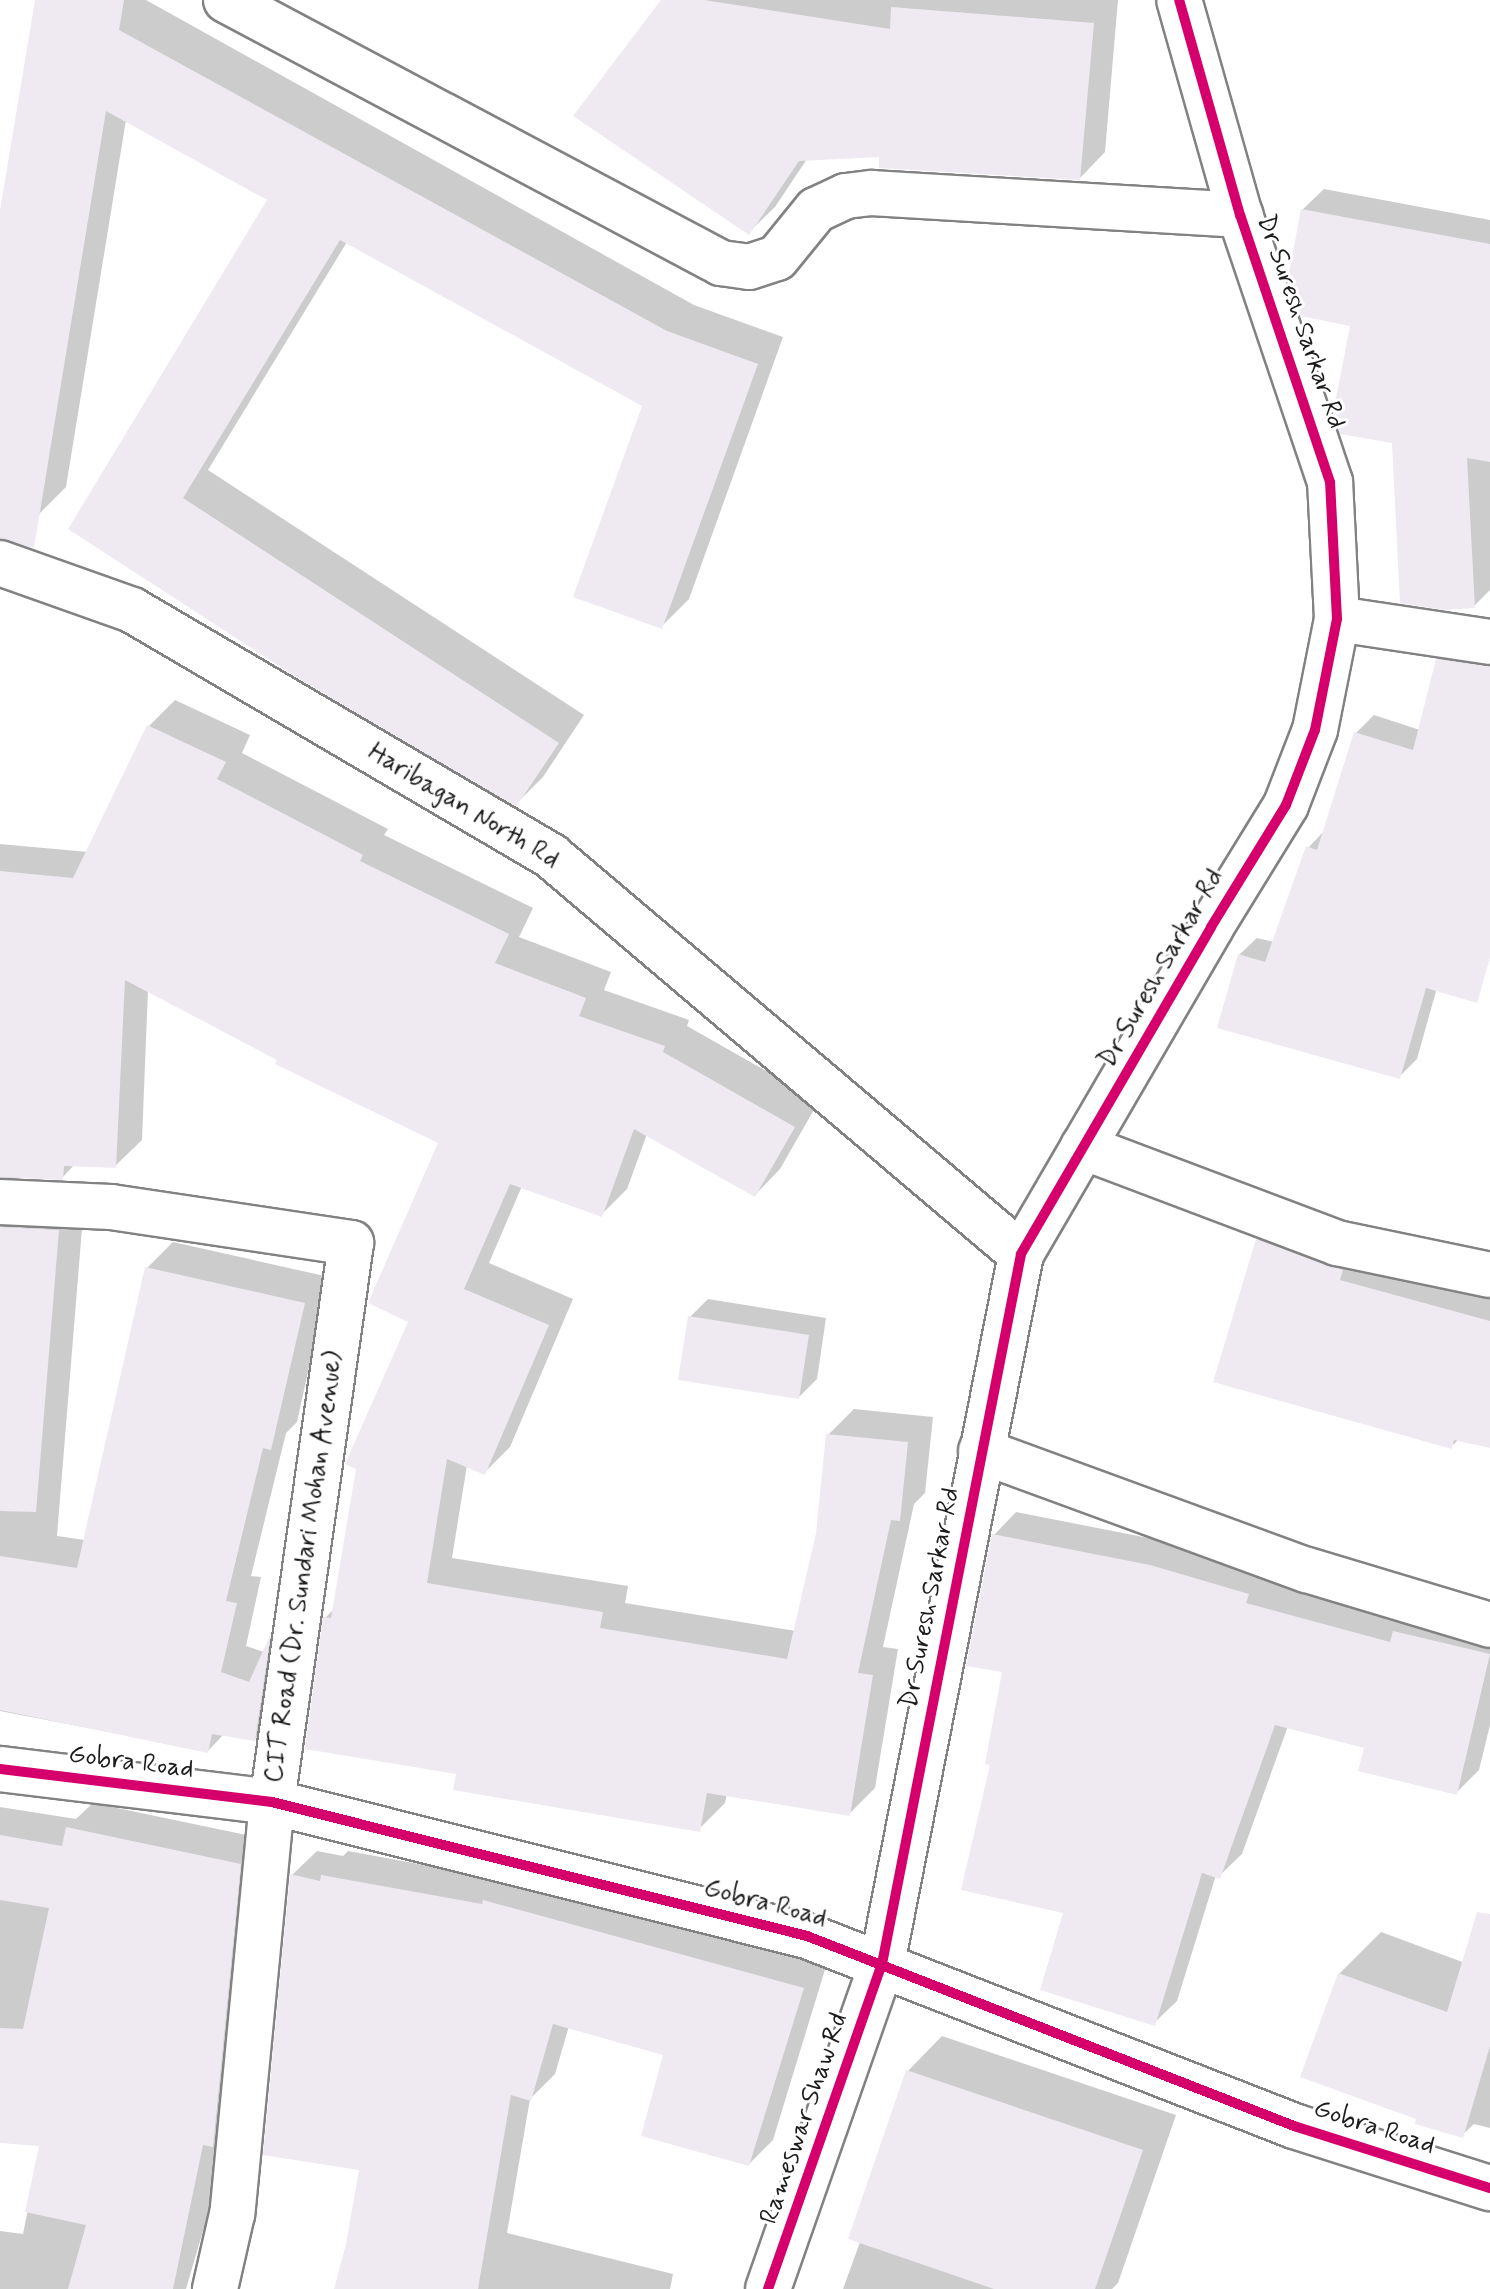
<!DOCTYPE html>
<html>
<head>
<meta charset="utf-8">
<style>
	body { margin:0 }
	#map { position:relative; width:1490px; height:2289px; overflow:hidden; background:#fff; font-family:Mynerve,sans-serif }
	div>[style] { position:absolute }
	.shadow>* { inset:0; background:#0003 }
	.building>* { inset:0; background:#efeaf2 }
	.roads { filter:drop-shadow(2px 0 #828282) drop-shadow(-2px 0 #828282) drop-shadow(0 2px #828282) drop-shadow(0 -2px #828282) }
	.minor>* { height:44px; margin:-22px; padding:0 22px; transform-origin:22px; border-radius:22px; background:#fff }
	.cycleway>* { height:10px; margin:-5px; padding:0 5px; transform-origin:5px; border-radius:5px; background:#d6006c }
	span { translate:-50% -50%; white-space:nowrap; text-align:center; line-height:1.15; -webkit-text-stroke:6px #fff; paint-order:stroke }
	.street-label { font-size:26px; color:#1c1c1c }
</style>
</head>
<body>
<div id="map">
	<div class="shadow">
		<div style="clip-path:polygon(37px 0,146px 0,694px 305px,783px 337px,689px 599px,662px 626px,645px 405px,347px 242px,208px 470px,584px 715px,543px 777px,516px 804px,71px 529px,270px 199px,126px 120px,66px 487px,39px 514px,0 507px,0 222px)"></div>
		<div style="clip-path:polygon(664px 0,1118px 0,1105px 152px,1080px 178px,882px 155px,807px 159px,775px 207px,749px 232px)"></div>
		<div style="clip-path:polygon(1324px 189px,1490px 220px,1490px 590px,1474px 606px,1394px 442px,1352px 324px,1302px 210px)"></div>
		<div style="clip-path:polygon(1456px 642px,1490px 647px,1490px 799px,1417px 1059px,1399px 1077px,1239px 955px,1257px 938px,1274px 942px,1308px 848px,1325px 830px,1356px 733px,1374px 715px,1420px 730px,1438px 660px)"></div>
		<div style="clip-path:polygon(175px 700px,250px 735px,242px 753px,388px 829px,384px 835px,533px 908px,519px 937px,611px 972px,604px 990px,689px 1020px,687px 1026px,819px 1101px,780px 1169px,755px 1195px,647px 1134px,627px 1189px,601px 1215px,522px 1186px,489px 1263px,573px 1299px,510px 1447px,484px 1473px,467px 1465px,452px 1558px,628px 1586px,625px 1603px,796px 1631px,818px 1533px,828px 1435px,854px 1409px,933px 1417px,925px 1493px,914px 1504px,883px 1647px,898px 1649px,875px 1788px,849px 1814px,727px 1794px,725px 1803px,699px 1829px,458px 1772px,325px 1618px,334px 1609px,410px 1321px,440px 1142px,148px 990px,142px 1140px,115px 1166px,75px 1164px,62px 1178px,1px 1178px,4px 1188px,84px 1204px,57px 1536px,85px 1540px,147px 1268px,173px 1242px,329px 1277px,297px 1422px,286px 1433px,251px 1576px,261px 1577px,246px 1646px,264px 1652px,272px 1634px,295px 1611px,281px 1713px,255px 1739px,224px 1734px,208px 1751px,0 1711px,0 844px,88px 852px,149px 726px)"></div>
		<div style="clip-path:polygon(1281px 1217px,1490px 1291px,1490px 1446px,1459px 1439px,1451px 1447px,1258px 1240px)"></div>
		<div style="clip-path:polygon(708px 1299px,826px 1318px,817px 1379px,799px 1397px,690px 1317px)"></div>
		<div style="clip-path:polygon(1016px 1512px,1174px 1543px,1270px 1571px,1267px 1581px,1408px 1618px,1490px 1627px,1490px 1725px,1479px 1770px,1456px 1793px,1366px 1747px,1288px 1726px,1242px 1854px,1219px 1876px,1216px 1875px,1177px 2001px,1154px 2023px,1066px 1912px,992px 1763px,1004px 1671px,994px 1535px)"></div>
		<div style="clip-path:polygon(93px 1803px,265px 1839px,225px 2132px,205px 2224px,186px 2289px,0 2289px,0 2231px,23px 2234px,41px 2144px,0 2141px,0 1807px,76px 1819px)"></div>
		<div style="clip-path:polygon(317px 1851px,343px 1856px,348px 1851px,506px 1880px,827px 1963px,773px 2140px,749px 2164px,666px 2054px,569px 2026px,555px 2074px,530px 2099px,507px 2233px,673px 2274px,670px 2289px,336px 2289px,348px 2244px,361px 2169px,292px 1875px)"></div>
		<div style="clip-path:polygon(1381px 1932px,1476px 1967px,1490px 1953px,1490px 2128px,1474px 2124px,1462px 2135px,1419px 2118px,1339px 1974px)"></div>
		<div style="clip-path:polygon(942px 2036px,1176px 2115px,1118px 2283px,1112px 2289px,843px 2289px,860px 2242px,850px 2238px,908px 2071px)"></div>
	</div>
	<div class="building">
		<div style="clip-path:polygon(35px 0,124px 0,119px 30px,667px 331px,758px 364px,662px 629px,573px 597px,642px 406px,340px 240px,183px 498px,559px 743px,516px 807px,296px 677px,68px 529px,267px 200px,106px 111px,34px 548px,0 539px,0 210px)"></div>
		<div style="clip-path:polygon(661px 0,704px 0,890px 29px,891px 7px,1094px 23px,1080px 180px,879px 168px,879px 157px,799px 161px,749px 235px,573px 116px)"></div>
		<div style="clip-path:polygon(1301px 209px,1490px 244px,1490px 462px,1467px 458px,1475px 608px,1444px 610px,1400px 603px,1392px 443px,1340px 434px,1333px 413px,1350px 326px,1301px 316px,1288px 278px)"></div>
		<div style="clip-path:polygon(1436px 659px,1490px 666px,1490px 958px,1477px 1003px,1426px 988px,1400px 1079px,1217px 1028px,1238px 954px,1265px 962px,1306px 846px,1317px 850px,1354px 732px,1413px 750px)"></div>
		<div style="clip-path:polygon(147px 725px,226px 762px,217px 779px,363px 855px,360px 861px,509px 934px,495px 963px,586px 998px,579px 1016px,665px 1046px,663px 1052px,795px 1127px,755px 1197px,634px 1129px,602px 1217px,510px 1184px,464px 1289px,549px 1325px,485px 1475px,447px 1459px,427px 1583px,603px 1612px,600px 1628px,787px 1659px,816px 1533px,826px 1434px,908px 1442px,900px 1521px,891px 1520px,858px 1673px,873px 1675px,850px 1816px,707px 1793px,700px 1832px,453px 1790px,456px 1774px,305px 1749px,323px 1617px,331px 1618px,356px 1469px,345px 1464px,408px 1322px,368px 1303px,438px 1143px,275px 1064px,277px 1060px,125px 980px,116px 1168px,64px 1166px,63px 1180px,0 1177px,0 871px,73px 878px)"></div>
		<div style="clip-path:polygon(0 1227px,59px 1230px,36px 1512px,0 1511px)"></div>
		<div style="clip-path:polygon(1256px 1239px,1343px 1270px,1340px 1280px,1490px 1321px,1490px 1448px,1454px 1440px,1452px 1449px,1213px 1382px)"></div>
		<div style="clip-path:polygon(145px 1267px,305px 1303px,271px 1450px,263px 1448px,226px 1601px,237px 1603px,221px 1672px,249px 1682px,271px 1633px,255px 1741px,212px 1734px,208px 1753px,0 1710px,0 1556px,77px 1568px)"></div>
		<div style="clip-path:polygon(688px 1316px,809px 1335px,799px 1399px,678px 1380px)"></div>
		<div style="clip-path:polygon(992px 1534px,1150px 1565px,1249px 1594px,1246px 1603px,1390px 1642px,1393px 1631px,1490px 1654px,1457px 1795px,1358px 1771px,1364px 1748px,1275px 1725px,1220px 1879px,1202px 1873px,1155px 2026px,1040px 1990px,1063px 1913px,961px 1890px,990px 1765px,985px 1764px,1002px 1672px,966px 1666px)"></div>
		<div style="clip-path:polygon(66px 1827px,241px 1864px,213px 2147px,203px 2145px,173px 2289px,68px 2289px,86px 2225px,25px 2212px,39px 2146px,0 2143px,0 2028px,23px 2029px,49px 1908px,0 1900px,0 1835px,62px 1846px)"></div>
		<div style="clip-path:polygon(290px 1874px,320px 1881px,321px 1875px,482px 1904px,483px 1900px,804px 1988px,749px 2166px,641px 2136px,663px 2055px,553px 2024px,531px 2101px,511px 2095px,478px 2289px,334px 2289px,346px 2244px,359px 2170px,263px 2155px)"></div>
		<div style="clip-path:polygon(1477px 1912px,1490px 1914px,1490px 2046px,1463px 2138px,1415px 2124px,1416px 2119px,1300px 2077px,1338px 1973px,1447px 2012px)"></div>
		<div style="clip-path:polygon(906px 2070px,1143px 2150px,1095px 2289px,994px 2289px,848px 2239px)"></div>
	</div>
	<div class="roads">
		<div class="minor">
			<div style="left:226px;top:0;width:561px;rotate:27.98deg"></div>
			<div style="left:721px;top:263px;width:28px;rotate:8deg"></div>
			<div style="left:749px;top:267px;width:29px;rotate:-18deg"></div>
			<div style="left:777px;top:258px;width:62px;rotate:-50.9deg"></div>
			<div style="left:816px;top:210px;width:33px;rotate:-25deg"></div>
			<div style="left:846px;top:196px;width:26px;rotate:-7deg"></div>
			<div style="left:872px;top:193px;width:369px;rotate:3.4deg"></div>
			<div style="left:0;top:563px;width:140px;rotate:19.6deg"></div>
			<div style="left:132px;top:610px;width:486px;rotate:30.4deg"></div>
			<div style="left:551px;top:856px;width:616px;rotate:40.26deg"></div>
			<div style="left:1337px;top:619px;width:155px;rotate:8.5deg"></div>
			<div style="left:1083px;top:1147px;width:272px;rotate:20.7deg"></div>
			<div style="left:1337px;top:1243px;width:156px;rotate:11.8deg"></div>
			<div style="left:0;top:1202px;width:111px;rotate:2.6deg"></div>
			<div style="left:111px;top:1207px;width:243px;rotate:8.5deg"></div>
			<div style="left:351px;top:1243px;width:565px;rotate:98.04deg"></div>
			<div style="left:272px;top:1802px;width:414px;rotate:95.5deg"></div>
			<div style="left:232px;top:2214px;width:77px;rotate:102.8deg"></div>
			<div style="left:981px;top:1451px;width:347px;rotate:20.1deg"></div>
			<div style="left:1307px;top:1570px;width:191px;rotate:16.7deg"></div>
			<div style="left:0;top:1769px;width:274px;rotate:6.9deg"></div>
			<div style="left:272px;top:1802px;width:552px;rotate:14.06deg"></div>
			<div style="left:807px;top:1936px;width:523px;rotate:21.31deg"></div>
			<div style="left:1294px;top:2126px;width:206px;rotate:17.6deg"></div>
			<div style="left:768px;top:2289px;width:344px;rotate:-70.7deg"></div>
			<div style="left:882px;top:1964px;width:723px;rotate:-78.92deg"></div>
			<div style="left:1021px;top:1254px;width:378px;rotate:-59.8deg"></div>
			<div style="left:1211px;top:927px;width:143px;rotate:-58.4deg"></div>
			<div style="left:1286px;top:805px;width:80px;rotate:-68.9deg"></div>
			<div style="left:1315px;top:730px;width:113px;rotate:-78.8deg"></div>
			<div style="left:1337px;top:619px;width:137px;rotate:-92.9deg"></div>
			<div style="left:1330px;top:482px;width:282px;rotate:-108.6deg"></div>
			<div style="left:1240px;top:215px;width:223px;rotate:-105.8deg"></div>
		</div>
	</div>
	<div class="cycleway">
		<div style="left:0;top:1769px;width:274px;rotate:6.9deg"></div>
		<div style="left:272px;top:1802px;width:552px;rotate:14.06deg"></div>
		<div style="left:807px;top:1936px;width:523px;rotate:21.31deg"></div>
		<div style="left:1294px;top:2126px;width:206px;rotate:17.6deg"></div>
		<div style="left:768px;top:2289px;width:344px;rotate:-70.7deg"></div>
		<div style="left:882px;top:1964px;width:723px;rotate:-78.92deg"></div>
		<div style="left:1021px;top:1254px;width:378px;rotate:-59.8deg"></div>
		<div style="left:1211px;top:927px;width:143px;rotate:-58.4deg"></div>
		<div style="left:1286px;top:805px;width:80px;rotate:-68.9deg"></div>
		<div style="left:1315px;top:730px;width:113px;rotate:-78.8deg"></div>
		<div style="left:1337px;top:619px;width:137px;rotate:-92.9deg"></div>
		<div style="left:1330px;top:482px;width:282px;rotate:-108.6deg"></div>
		<div style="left:1240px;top:215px;width:223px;rotate:-105.8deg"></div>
	</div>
	<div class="street-label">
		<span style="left:1300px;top:322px;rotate:71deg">Dr Suresh Sarkar Rd</span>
		<span style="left:463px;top:807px;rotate:31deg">Haribagan North Rd</span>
		<span style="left:1162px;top:969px;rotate:-60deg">Dr Suresh Sarkar Rd</span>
		<span style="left:305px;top:1567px;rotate:-82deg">CIT Road (Dr. Sundari Mohan Avenue)</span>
		<span style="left:931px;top:1598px;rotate:-79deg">Dr Suresh Sarkar Rd</span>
		<span style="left:131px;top:1763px;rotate:7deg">Gobra Road</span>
		<span style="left:765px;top:1904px;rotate:15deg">Gobra Road</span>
		<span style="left:805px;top:2119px;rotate:-71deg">Rameswar Shaw Rd</span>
		<span style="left:1374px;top:2128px;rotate:18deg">Gobra Road</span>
	</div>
</div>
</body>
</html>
